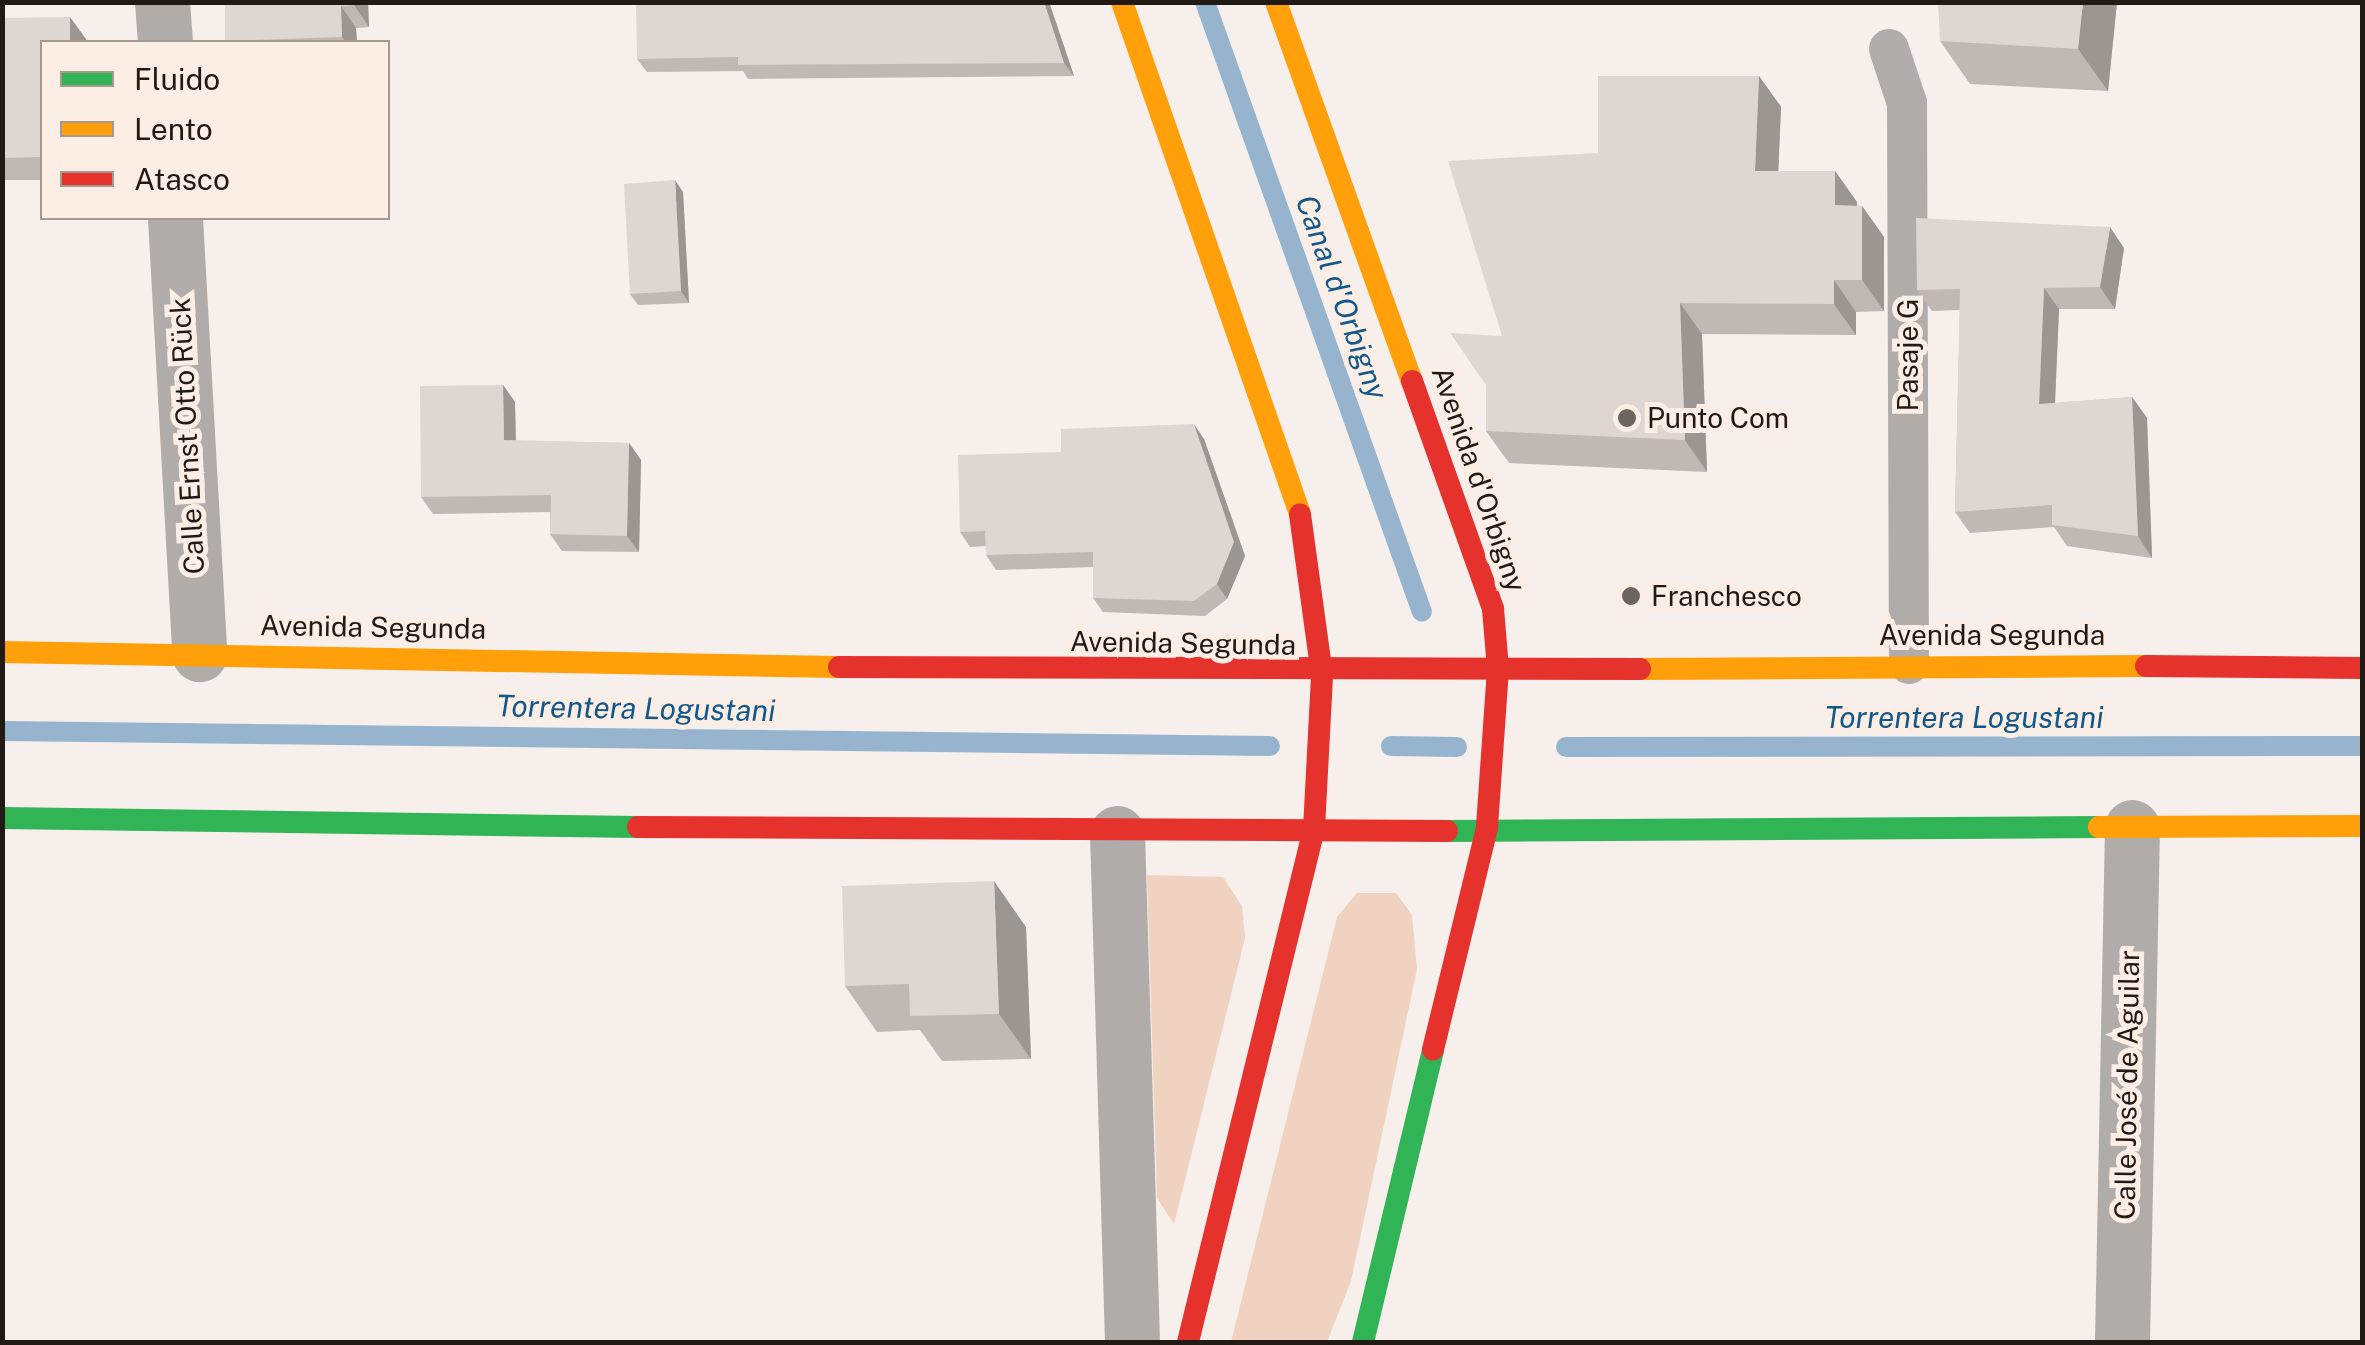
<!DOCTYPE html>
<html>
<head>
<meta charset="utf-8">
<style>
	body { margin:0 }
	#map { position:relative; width:2365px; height:1345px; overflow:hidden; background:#f7efeb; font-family:"Public Sans",sans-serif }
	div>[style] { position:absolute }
	.green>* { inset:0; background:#efd2c0 }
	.stream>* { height:20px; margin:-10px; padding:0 10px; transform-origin:10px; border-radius:10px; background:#97b4ce }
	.lane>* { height:40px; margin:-20px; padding:0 20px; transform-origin:20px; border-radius:20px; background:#b0acaa }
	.street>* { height:55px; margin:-27.5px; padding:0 27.5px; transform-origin:27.5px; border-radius:27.5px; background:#b0acaa }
	.fast>* { height:22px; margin:-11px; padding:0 11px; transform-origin:11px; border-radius:11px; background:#30b455 }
	.slow>* { height:22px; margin:-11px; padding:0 11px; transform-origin:11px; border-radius:11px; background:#ff9f0a }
	.jam>* { height:22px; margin:-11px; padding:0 11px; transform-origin:11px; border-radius:11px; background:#e5322d }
	.wall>* { inset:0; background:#bfb8b4 }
	.shaded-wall>* { inset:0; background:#9b9692 }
	.building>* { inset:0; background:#ded6d1 }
	.dots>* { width:28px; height:28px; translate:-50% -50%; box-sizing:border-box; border:5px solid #fdeee5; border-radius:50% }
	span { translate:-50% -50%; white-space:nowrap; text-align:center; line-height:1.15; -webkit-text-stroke:10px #fdeee5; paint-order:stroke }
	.street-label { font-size:28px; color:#211914 }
	.poi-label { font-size:28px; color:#211914 }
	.left { translate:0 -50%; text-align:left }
	.water-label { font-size:30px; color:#13588b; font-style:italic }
	.frame { position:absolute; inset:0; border:5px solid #211914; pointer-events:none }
	.legend { position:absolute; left:40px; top:40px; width:350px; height:180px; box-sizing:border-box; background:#fdeee5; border:2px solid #a59991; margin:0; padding:12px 18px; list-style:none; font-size:30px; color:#211914 }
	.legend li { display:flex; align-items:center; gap:20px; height:50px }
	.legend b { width:50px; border:2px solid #a59991 }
</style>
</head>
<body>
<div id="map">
	<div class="green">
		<div style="clip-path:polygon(1147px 875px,1223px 877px,1242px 906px,1245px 938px,1174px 1224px,1157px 1198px)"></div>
		<div style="clip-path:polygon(1357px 893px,1396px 893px,1412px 915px,1417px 969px,1351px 1281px,1327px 1342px,1231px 1342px,1337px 917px)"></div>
	</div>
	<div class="stream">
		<div style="left:1205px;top:2px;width:647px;rotate:70.42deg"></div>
		<div style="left:2px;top:731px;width:1268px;rotate:0.68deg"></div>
		<div style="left:1391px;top:746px;width:66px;rotate:0.9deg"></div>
		<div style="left:1566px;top:747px;width:796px;rotate:-0.07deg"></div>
	</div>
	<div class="lane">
		<div style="left:1889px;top:49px;width:57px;rotate:71.6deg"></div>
		<div style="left:1907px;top:103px;width:561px;rotate:89.8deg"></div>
	</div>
	<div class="street">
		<div style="left:162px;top:2px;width:40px;rotate:85.7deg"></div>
		<div style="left:175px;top:218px;width:437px;rotate:86.8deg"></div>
		<div style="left:1117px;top:833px;width:509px;rotate:88.31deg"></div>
		<div style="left:2122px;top:1342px;width:515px;rotate:-88.89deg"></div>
	</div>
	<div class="fast">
		<div style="left:2px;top:818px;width:636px;rotate:0.81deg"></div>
		<div style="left:1447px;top:831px;width:652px;rotate:-0.35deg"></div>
		<div style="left:1363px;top:1342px;width:300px;rotate:-76.5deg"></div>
	</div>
	<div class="slow">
		<div style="left:1122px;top:2px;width:542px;rotate:70.83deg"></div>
		<div style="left:1276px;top:2px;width:403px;rotate:70.3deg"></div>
		<div style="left:2px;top:652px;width:837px;rotate:1.03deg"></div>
		<div style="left:1640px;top:669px;width:506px;rotate:-0.34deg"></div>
		<div style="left:2099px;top:827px;width:263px;rotate:-0.2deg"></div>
	</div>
	<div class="jam">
		<div style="left:1412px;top:381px;width:242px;rotate:70.4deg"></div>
		<div style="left:1493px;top:609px;width:60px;rotate:85.2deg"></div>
		<div style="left:1498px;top:669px;width:159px;rotate:94deg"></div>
		<div style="left:1487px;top:828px;width:228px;rotate:103.7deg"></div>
		<div style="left:2146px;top:666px;width:216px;rotate:0.5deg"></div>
		<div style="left:839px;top:667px;width:801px;rotate:0.14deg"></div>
		<div style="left:638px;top:827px;width:809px;rotate:0.28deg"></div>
		<div style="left:1188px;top:1342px;width:528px;rotate:-76.2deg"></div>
		<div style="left:1314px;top:829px;width:154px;rotate:-87deg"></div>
		<div style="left:1322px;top:675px;width:162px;rotate:-97.8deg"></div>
	</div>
	<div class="wall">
		<div style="clip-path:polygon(225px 2px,368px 2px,369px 27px,356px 28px,357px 42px,226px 42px)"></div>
		<div style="clip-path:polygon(1049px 2px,1074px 76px,748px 79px,743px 71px,647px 72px,637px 59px)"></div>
		<div style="clip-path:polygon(2117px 2px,2108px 91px,1970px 84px,1940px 41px)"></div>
		<div style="clip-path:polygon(2px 18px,86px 39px,42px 42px,42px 180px,2px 180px)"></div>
		<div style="clip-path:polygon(1759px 76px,1781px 107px,1778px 171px,1835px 171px,1857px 202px,1857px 206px,1862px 206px,1884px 237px,1884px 311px,1856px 312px,1856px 335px,1702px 334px,1707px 472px,1509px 463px,1486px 431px,1502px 336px)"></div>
		<div style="clip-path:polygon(683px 192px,689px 303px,638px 305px,630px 294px)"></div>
		<div style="clip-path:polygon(2124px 248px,2115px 309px,2059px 309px,2055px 403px,2132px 397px,2147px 418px,2152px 558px,2067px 546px,2054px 527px,1970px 533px,1955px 512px,1960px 310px,1932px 311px,1917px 290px)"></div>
		<div style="clip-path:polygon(503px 385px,515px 402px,516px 441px,629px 443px,641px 460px,639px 552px,562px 551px,550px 534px,550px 512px,433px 514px,421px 497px)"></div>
		<div style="clip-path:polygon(1204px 439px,1245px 556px,1227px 599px,1205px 616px,1103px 612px,1093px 598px,1093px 567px,996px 570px,986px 555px,986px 546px,970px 547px,960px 532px,1061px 452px)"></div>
		<div style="clip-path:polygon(1026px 927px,1031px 1059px,942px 1061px,920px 1030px,877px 1032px,845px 986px)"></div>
	</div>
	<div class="shaded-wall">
		<div style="clip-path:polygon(354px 2px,368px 2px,369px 27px,354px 5px)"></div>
		<div style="clip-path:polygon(1044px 2px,1049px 2px,1074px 76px,1064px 63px)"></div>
		<div style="clip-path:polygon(2083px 2px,2117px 2px,2108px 91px,2078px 49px)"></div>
		<div style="clip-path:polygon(341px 6px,356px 28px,357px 42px,346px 42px,342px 37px)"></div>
		<div style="clip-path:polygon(70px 17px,86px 39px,86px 42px,70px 42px)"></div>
		<div style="clip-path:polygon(1759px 76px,1781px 107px,1777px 202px,1755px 171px)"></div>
		<div style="clip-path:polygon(1835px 171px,1857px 202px,1857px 236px,1835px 205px)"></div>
		<div style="clip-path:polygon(675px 180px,683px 192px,689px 303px,681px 291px)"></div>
		<div style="clip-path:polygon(1862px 206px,1884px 237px,1884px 311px,1862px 280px)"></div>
		<div style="clip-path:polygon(2110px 227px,2124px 248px,2115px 309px,2100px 287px)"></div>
		<div style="clip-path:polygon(1834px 280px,1856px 312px,1856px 335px,1834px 304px)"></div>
		<div style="clip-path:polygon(2044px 288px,2059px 309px,2054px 425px,2039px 404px)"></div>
		<div style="clip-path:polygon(1680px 303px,1702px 334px,1707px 472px,1685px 440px)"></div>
		<div style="clip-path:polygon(503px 385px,515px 402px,516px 457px,504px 440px)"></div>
		<div style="clip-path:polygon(2132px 397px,2147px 418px,2152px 558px,2138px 536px)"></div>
		<div style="clip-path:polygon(1194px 424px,1204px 439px,1245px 556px,1227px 599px,1217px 584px)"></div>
		<div style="clip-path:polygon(629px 443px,641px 460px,639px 552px,627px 536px)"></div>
		<div style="clip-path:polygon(994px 881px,1026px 927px,1031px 1059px,999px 1014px)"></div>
	</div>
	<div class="building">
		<div style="clip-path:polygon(225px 2px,354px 2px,354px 5px,341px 6px,342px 37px,225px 41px)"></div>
		<div style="clip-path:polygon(636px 2px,1044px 2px,1064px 63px,738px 65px,738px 57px,637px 59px)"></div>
		<div style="clip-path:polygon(1938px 2px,2083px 2px,2078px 49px,1940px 41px)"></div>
		<div style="clip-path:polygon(70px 17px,70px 42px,42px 42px,42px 157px,2px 158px,2px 18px)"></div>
		<div style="clip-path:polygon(1598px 76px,1759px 76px,1755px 171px,1835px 171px,1835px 205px,1862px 206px,1862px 280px,1834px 280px,1834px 304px,1680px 303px,1685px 440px,1486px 431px,1486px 385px,1450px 333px,1502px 336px,1448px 161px,1598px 153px)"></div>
		<div style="clip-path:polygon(675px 180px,681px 291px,630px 294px,624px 184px)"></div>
		<div style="clip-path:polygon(1916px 218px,2110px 227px,2100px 287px,2044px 288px,2039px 404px,2132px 397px,2138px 536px,2052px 525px,2052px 505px,1955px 512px,1960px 289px,1917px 290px)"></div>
		<div style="clip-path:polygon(503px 385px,504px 440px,629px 443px,627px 536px,550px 534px,551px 495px,421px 497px,420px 386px)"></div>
		<div style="clip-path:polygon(1194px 424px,1234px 542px,1217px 584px,1194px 601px,1093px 598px,1093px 552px,986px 555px,985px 531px,960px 532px,958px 455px,1061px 452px,1061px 429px)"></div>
		<div style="clip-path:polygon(994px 881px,999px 1014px,910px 1016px,909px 984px,845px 986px,842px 886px)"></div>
	</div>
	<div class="dots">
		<div style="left:1627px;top:418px;background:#6c645f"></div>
		<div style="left:1631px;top:596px;background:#6c645f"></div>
	</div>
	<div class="street-label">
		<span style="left:1908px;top:355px;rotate:-90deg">Pasaje G</span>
		<span style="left:187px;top:436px;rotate:-93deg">Calle Ernst Otto Rück</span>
		<span style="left:1479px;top:479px;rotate:71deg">Avenida d'Orbigny</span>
		<span style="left:373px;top:627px;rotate:1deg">Avenida Segunda</span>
		<span style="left:1992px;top:635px">Avenida Segunda</span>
		<span style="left:1183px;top:643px;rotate:1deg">Avenida Segunda</span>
		<span style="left:2127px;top:1085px;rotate:-89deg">Calle José de Aguilar</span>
	</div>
	<div class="poi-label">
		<span class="left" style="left:1647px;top:418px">Punto Com</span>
		<span class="left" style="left:1651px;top:596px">Franchesco</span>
	</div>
	<div class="water-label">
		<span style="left:1342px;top:297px;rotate:70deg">Canal d'Orbigny</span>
		<span style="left:636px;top:708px;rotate:1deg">Torrentera Logustani</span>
		<span style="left:1964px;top:717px">Torrentera Logustani</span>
	</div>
	<div class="frame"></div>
	<ul class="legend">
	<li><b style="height:12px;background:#30b455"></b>Fluido</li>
	<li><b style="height:12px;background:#ff9f0a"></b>Lento</li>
	<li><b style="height:12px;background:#e5322d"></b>Atasco</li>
	</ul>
</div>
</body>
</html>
